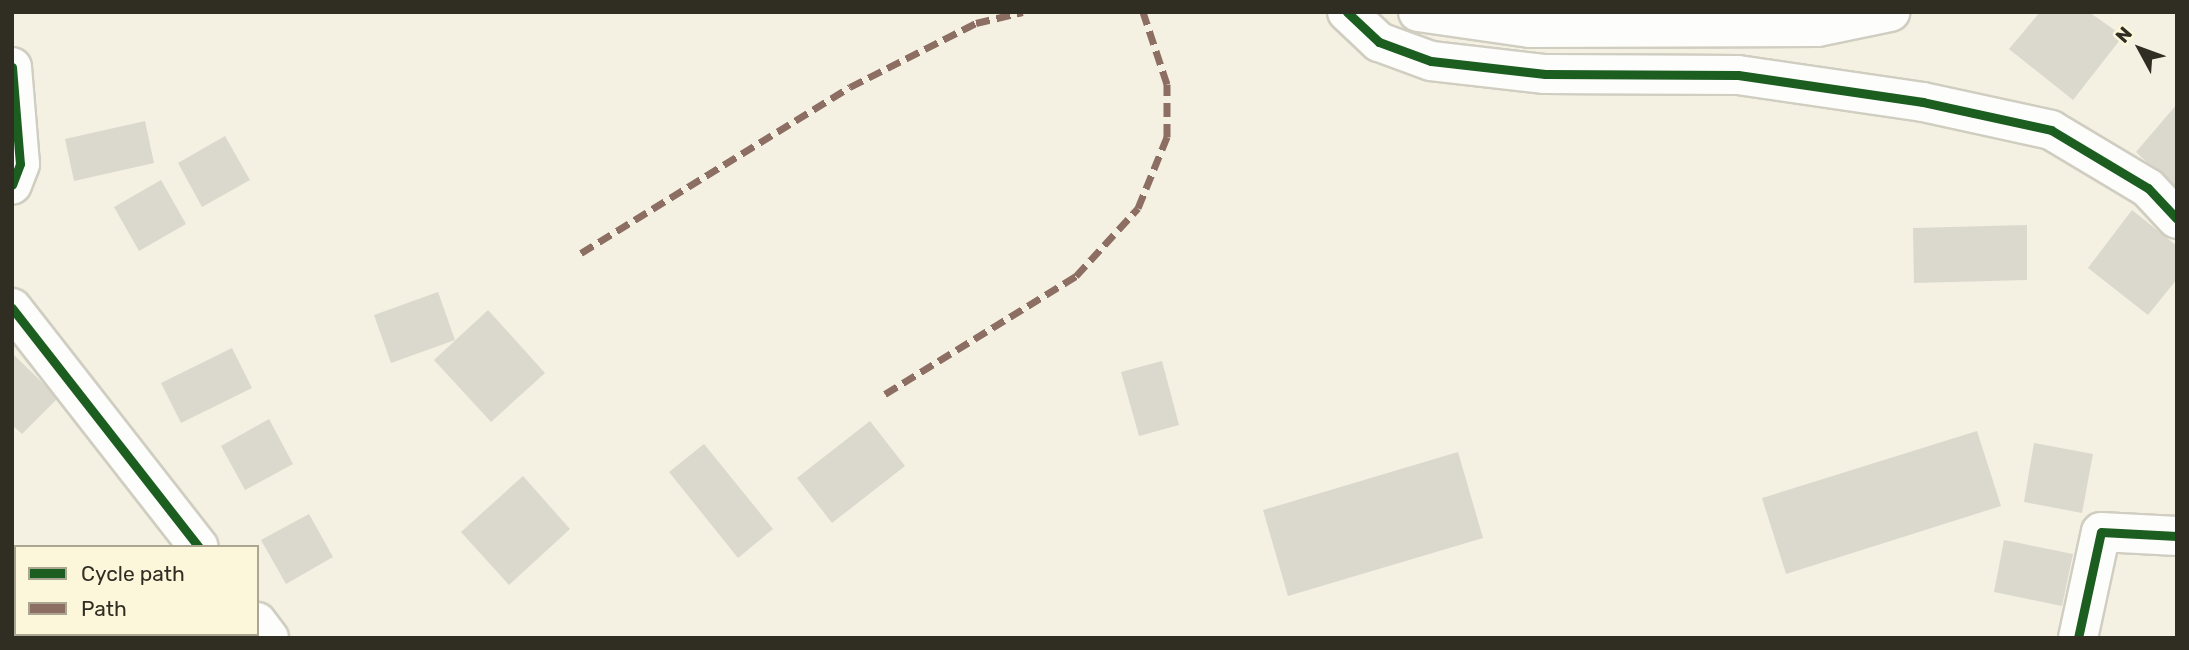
<!DOCTYPE html>
<html>
<head>
<meta charset="utf-8">
<style>
	body { margin:0 }
	#map { position:relative; width:2189px; height:650px; overflow:hidden; background:#f4f1e2; font-family:Rubik,sans-serif }
	div>[style] { position:absolute }
	.building>* { inset:0; background:#dbd9cd }
	.roads { filter:drop-shadow(2px 0 #d0cdc1) drop-shadow(-2px 0 #d0cdc1) drop-shadow(0 2px #d0cdc1) drop-shadow(0 -2px #d0cdc1) }
	.minor>* { height:38px; margin:-19px; padding:0 19px; transform-origin:19px; border-radius:19px; background:#fdfdfb }
	.tertiary>* { height:38px; margin:-19px; padding:0 19px; transform-origin:19px; border-radius:19px; background:#fdfdfb }
	.quiet>* { height:7px; margin-top:-3.5px; transform-origin:0; background:repeating-linear-gradient(90deg,#8d6e63 0 14px,transparent 0 21px) }
	.cycleway>* { height:9px; margin:-4.5px; padding:0 4.5px; transform-origin:4.5px; border-radius:4.5px; background:#1b5e20 }
	span { translate:-50% -50%; white-space:nowrap; text-align:center; line-height:1.15; -webkit-text-stroke:6px #fcf6da; paint-order:stroke }
	.frame { position:absolute; inset:0; border:14px solid #302e23; pointer-events:none }
	.legend { position:absolute; left:14px; top:545px; width:245px; height:91px; box-sizing:border-box; background:#fcf6da; border:2px solid #aaa691; margin:0; padding:9px 12px; list-style:none; font-size:21px; color:#302e23 }
	.legend li { display:flex; align-items:center; gap:14px; height:35px }
	.legend b { width:35px; border:2px solid #aaa691 }
	.north { position:absolute; left:2105px; top:14px; width:70px; height:70px; -webkit-text-stroke:5px #fcf6da; paint-order:stroke; rotate:311deg; font-size:19px; font-weight:700; line-height:28px; text-align:center; color:#302e23 }
	.north::after { content:''; display:block; margin:auto; width:24px; height:32px; background:#302e23; clip-path:polygon(50% 0,100% 100%,50% 72%,0 100%) }
</style>
</head>
<body>
<div id="map">
	<div class="building">
		<div style="clip-path:polygon(2040px 12px,2089px 12px,2123px 36px,2073px 100px,2009px 49px)"></div>
		<div style="clip-path:polygon(2177px 104px,2177px 191px,2136px 152px)"></div>
		<div style="clip-path:polygon(145px 121px,154px 163px,74px 181px,65px 139px)"></div>
		<div style="clip-path:polygon(225px 136px,250px 180px,202px 207px,178px 163px)"></div>
		<div style="clip-path:polygon(161px 180px,186px 224px,139px 251px,114px 207px)"></div>
		<div style="clip-path:polygon(2132px 210px,2177px 246px,2177px 279px,2148px 315px,2088px 268px)"></div>
		<div style="clip-path:polygon(2027px 225px,2027px 280px,1914px 283px,1913px 228px)"></div>
		<div style="clip-path:polygon(438px 292px,455px 340px,391px 363px,374px 315px)"></div>
		<div style="clip-path:polygon(488px 310px,545px 373px,491px 422px,434px 360px)"></div>
		<div style="clip-path:polygon(232px 348px,252px 388px,181px 423px,161px 383px)"></div>
		<div style="clip-path:polygon(12px 353px,58px 398px,22px 434px,12px 425px)"></div>
		<div style="clip-path:polygon(1162px 361px,1179px 425px,1139px 436px,1121px 372px)"></div>
		<div style="clip-path:polygon(269px 419px,293px 464px,245px 490px,221px 446px)"></div>
		<div style="clip-path:polygon(870px 421px,905px 466px,832px 523px,797px 478px)"></div>
		<div style="clip-path:polygon(1977px 431px,2001px 506px,1786px 574px,1762px 498px)"></div>
		<div style="clip-path:polygon(2034px 443px,2093px 454px,2082px 513px,2024px 502px)"></div>
		<div style="clip-path:polygon(704px 444px,773px 529px,738px 558px,669px 472px)"></div>
		<div style="clip-path:polygon(1458px 452px,1483px 538px,1288px 596px,1263px 510px)"></div>
		<div style="clip-path:polygon(523px 476px,570px 529px,509px 585px,461px 532px)"></div>
		<div style="clip-path:polygon(309px 514px,333px 557px,286px 584px,261px 540px)"></div>
		<div style="clip-path:polygon(2004px 540px,2073px 554px,2062px 606px,1994px 592px)"></div>
	</div>
	<div class="roads">
		<div class="minor">
			<div style="left:1347px;top:12px;width:44px;rotate:43.2deg"></div>
			<div style="left:1379px;top:42px;width:55px;rotate:20.1deg"></div>
			<div style="left:1431px;top:61px;width:115px;rotate:6.5deg"></div>
			<div style="left:1545px;top:74px;width:193px;rotate:0.3deg"></div>
			<div style="left:1738px;top:75px;width:187px;rotate:8.3deg"></div>
			<div style="left:1923px;top:102px;width:131px;rotate:12.3deg"></div>
			<div style="left:2051px;top:130px;width:113px;rotate:30.9deg"></div>
			<div style="left:2148px;top:188px;width:42px;rotate:46.9deg"></div>
			<div style="left:12px;top:67px;width:97px;rotate:85.3deg"></div>
			<div style="left:20px;top:164px;width:22px;rotate:111deg"></div>
			<div style="left:12px;top:308px;width:303px;rotate:52deg"></div>
			<div style="left:257px;top:622px;width:20px;rotate:53deg"></div>
			<div style="left:2078px;top:638px;width:108px;rotate:-77.8deg"></div>
			<div style="left:2101px;top:532px;width:76px;rotate:3deg"></div>
		</div>
		<div class="tertiary">
			<div style="left:1418px;top:12px;width:113px;rotate:8.1deg"></div>
			<div style="left:1530px;top:28px;width:288px;rotate:-0.2deg"></div>
			<div style="left:1818px;top:27px;width:74px;rotate:-11.8deg"></div>
		</div>
	</div>
	<div class="quiet">
		<div style="left:581px;top:253px;width:316px;rotate:-31.7deg"></div>
		<div style="left:850px;top:87px;width:141px;rotate:-26.9deg"></div>
		<div style="left:976px;top:23px;width:48px;rotate:-13.2deg"></div>
		<div style="left:885px;top:394px;width:225px;rotate:-31.7deg"></div>
		<div style="left:1076px;top:276px;width:92px;rotate:-47.6deg"></div>
		<div style="left:1138px;top:208px;width:77px;rotate:-67.8deg"></div>
		<div style="left:1167px;top:137px;width:53px;rotate:-90deg"></div>
		<div style="left:1167px;top:84px;width:76px;rotate:-108.4deg"></div>
	</div>
	<div class="cycleway">
		<div style="left:1347px;top:12px;width:44px;rotate:43.2deg"></div>
		<div style="left:1379px;top:42px;width:55px;rotate:20.1deg"></div>
		<div style="left:1431px;top:61px;width:115px;rotate:6.5deg"></div>
		<div style="left:1545px;top:74px;width:193px;rotate:0.3deg"></div>
		<div style="left:1738px;top:75px;width:187px;rotate:8.3deg"></div>
		<div style="left:1923px;top:102px;width:131px;rotate:12.3deg"></div>
		<div style="left:2051px;top:130px;width:113px;rotate:30.9deg"></div>
		<div style="left:2148px;top:188px;width:42px;rotate:46.9deg"></div>
		<div style="left:12px;top:67px;width:97px;rotate:85.3deg"></div>
		<div style="left:20px;top:164px;width:22px;rotate:111deg"></div>
		<div style="left:12px;top:308px;width:303px;rotate:52deg"></div>
		<div style="left:2078px;top:638px;width:108px;rotate:-77.8deg"></div>
		<div style="left:2101px;top:532px;width:76px;rotate:3deg"></div>
	</div>
	<div class="frame"></div>
	<ul class="legend">
	<li><b style="height:9px;background:#1b5e20"></b>Cycle path</li>
	<li><b style="height:9px;background:#8d6e63"></b>Path</li>
	</ul>
	<div class="north">N</div>
</div>
</body>
</html>
